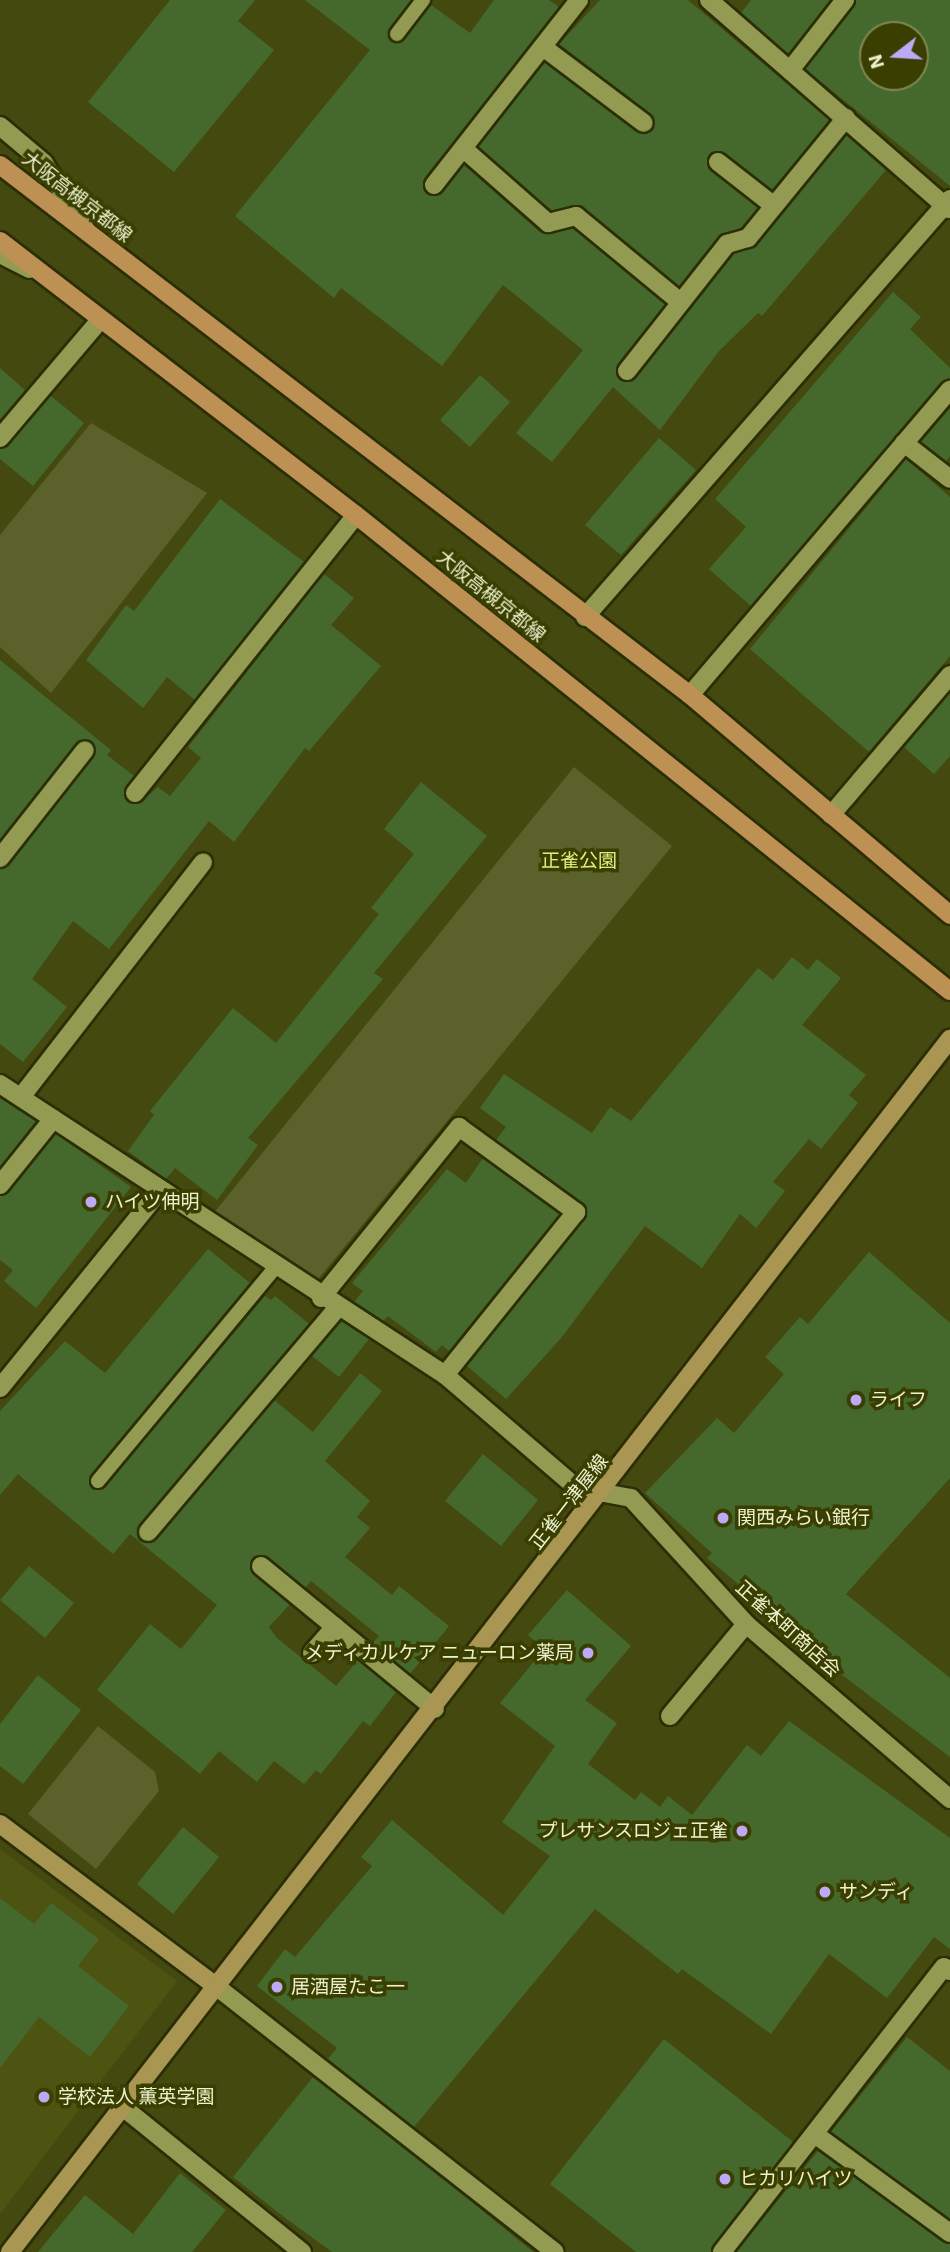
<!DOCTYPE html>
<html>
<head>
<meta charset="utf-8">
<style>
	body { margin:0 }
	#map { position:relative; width:950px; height:2252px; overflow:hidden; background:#44490f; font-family:"IBM Plex Sans","Noto Sans JP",sans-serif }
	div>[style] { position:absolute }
	.built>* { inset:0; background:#4d5311 }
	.green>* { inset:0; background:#5b612b }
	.building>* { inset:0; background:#45692d }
	.roads { filter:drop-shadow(2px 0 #2b2e06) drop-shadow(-2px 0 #2b2e06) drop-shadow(0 2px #2b2e06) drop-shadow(0 -2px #2b2e06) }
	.lane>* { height:14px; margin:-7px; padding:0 7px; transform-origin:7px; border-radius:7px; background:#929b51 }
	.street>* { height:18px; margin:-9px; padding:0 9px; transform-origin:9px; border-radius:9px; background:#929b51 }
	.secondary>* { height:18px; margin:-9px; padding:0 9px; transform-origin:9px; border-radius:9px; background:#a89652 }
	.primary>* { height:18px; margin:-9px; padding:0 9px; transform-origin:9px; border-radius:9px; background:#bd9153 }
	.dots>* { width:19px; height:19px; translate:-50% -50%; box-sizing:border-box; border:4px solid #3a3f01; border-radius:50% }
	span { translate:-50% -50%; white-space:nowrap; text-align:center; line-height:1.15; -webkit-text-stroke:7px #3a3f01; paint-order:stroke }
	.street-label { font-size:19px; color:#ecf2cd }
	.park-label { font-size:19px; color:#dfec7f }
	.poi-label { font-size:19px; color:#ecf2cd }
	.left { translate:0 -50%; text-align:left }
	.right { translate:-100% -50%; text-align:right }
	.north { position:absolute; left:859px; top:21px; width:70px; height:70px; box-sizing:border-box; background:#3a3f01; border:2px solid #818753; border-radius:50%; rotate:253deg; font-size:19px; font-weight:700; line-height:28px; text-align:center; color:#ecf2cd }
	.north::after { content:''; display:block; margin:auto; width:24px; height:32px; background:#bcaaf6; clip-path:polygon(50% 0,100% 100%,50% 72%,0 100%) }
</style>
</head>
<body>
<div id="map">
	<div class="built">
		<div style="clip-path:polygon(0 1849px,177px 1981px,0 2214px)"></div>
	</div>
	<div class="green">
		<div style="clip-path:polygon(91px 423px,207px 493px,51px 693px,0 647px,0 535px)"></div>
		<div style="clip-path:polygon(574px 767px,672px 846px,315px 1283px,213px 1214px)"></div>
		<div style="clip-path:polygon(98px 1726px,155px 1772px,159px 1791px,96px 1869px,28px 1814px)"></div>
	</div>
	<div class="building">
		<div style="clip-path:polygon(170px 0,255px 0,238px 21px,274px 50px,174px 172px,88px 102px)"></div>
		<div style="clip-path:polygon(305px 0,411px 0,388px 32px,396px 44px,431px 5px,470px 33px,494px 0,549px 0,559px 7px,425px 178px,423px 189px,439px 195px,464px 165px,540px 232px,573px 228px,665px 304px,618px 365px,616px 375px,625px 382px,636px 378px,734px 254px,757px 245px,847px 135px,886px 170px,762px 316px,758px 313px,719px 351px,660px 430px,613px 387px,552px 462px,516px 433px,583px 350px,503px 285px,442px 366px,341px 288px,334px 298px,235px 216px,370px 50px)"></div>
		<div style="clip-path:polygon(600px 0,688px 0,830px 120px,772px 190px,724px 153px,710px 155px,711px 170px,758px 208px,741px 228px,718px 237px,679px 286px,583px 207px,551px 211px,478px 147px,545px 62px,637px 132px,653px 130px,651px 114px,559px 44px)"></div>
		<div style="clip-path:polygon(751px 0,831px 0,788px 54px,741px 13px)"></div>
		<div style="clip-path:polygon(evenodd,856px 0,950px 0,950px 186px,805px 69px,856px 0,873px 35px,915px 35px,915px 77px,873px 77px,873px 35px)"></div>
		<div style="clip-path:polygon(893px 292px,921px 317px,910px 329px,950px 368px,950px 379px,751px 606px,709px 569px,746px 527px,715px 499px)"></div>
		<div style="clip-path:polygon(0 368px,25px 390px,0 420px)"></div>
		<div style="clip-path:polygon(480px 375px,510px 402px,470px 447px,440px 420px)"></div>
		<div style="clip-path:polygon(51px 396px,84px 423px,33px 486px,0 459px,0 449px)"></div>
		<div style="clip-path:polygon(950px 408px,950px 456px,946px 461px,921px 442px)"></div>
		<div style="clip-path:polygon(659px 438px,696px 470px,621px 555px,585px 525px)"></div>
		<div style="clip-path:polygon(906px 459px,950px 497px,950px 656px,869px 752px,750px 649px)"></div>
		<div style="clip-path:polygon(220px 499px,304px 562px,195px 700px,167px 677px,143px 708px,86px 660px,126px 605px,134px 611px)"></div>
		<div style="clip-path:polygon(324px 574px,354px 598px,331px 625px,381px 666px,309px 751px,305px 748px,234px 842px,209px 821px,109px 949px,73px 921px,32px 979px,67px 1007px,23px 1062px,0 1044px,0 869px,96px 751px,87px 739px,77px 742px,0 840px,0 660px,111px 750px,107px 755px,134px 776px,124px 791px,127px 801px,140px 803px,158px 787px,170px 796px,201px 758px,188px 747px)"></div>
		<div style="clip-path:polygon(950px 693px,950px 756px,934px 774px,904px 747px)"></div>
		<div style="clip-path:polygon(421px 782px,487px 836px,374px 973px,383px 979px,248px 1138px,258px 1145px,217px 1200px,175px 1168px,166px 1179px,128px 1151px,154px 1115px,150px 1111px,233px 1008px,276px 1043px,379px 914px,371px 908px,414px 854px,384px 829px)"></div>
		<div style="clip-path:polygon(792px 957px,808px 970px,817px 959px,841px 978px,802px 1025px,866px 1075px,849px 1095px,858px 1103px,821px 1149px,809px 1139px,773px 1182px,785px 1191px,756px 1228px,740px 1214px,702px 1268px,645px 1226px,562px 1337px,506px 1399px,467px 1366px,587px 1213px,583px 1203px,496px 1140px,506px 1127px,480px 1108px,504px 1074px,592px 1133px,610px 1107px,631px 1121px,758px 968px,773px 980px)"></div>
		<div style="clip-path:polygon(0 1098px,36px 1121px,0 1167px)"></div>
		<div style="clip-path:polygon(56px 1134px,131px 1187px,36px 1308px,4px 1281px,13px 1270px,0 1260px,0 1196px)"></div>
		<div style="clip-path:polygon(483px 1158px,560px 1214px,449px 1351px,442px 1345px,436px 1352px,388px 1316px,383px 1321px,354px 1302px,363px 1291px,352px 1283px,447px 1169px,466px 1183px)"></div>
		<div style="clip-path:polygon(208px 1249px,250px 1283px,91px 1475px,89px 1485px,105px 1487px,265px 1296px,271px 1300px,275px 1296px,309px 1324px,139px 1525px,138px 1536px,147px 1543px,157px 1539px,274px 1400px,313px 1432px,360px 1373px,382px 1391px,325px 1461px,370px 1501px,357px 1517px,370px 1528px,345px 1557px,392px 1595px,399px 1586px,449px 1626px,410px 1674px,373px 1643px,379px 1636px,311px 1581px,305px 1588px,268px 1557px,253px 1558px,253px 1574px,290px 1604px,269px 1627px,277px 1638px,336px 1686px,358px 1660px,396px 1692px,370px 1726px,363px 1721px,321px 1774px,316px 1770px,304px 1784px,274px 1761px,257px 1782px,219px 1751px,200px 1774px,97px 1690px,150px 1624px,181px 1649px,217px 1605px,130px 1534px,113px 1554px,18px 1474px,0 1495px,0 1411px,65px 1341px,105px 1373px)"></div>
		<div style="clip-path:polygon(869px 1252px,950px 1323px,950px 1478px,846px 1594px,950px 1678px,950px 1757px,816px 1655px,819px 1651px,707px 1558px,712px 1553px,645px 1493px,717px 1418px,734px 1433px,784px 1374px,765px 1357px,800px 1317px,808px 1324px)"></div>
		<div style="clip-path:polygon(341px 1321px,369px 1339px,339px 1377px,312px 1356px)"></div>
		<div style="clip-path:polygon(483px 1454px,538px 1500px,501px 1546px,445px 1501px)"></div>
		<div style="clip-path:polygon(29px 1566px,74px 1603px,45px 1638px,0 1600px)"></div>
		<div style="clip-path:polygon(567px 1590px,631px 1646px,585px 1700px,617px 1723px,588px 1764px,635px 1800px,641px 1792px,660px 1807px,668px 1796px,692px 1815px,747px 1745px,761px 1756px,789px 1721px,950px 1838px,950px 1949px,934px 1937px,887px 1998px,829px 1954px,771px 2034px,682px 1969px,678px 1974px,595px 1909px,414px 2127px,328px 2059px,337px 2048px,257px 1986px,285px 1949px,295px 1957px,372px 1866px,361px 1857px,392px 1820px,503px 1915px,550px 1856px,502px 1822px,555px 1746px,500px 1703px,544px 1649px,528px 1635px)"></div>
		<div style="clip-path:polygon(38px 1675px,81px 1710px,23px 1784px,0 1766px,0 1724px)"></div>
		<div style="clip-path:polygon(183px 1827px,219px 1857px,173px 1914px,137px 1884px)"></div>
		<div style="clip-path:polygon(0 1898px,34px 1924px,51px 1903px,99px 1939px,78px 1966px,129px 2006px,90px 2057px,39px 2017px,0 2068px)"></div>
		<div style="clip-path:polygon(907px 2037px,950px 2071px,950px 2219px,831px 2132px)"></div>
		<div style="clip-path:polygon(664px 2039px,793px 2142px,711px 2252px,636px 2252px,550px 2184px)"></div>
		<div style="clip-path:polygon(313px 2077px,468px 2199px,533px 2252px,332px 2252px,284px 2217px,233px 2177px)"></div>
		<div style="clip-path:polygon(818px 2151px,950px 2244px,950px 2252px,736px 2252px)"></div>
		<div style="clip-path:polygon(180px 2173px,226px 2210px,192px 2252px,38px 2252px,85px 2195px,133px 2234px)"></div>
	</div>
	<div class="roads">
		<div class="lane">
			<div style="left:397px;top:34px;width:43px;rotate:-52.6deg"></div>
			<div style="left:98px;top:1481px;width:277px;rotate:-50.3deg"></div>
		</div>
		<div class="street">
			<div style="left:709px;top:0;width:318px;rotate:41.1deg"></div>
			<div style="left:543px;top:47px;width:126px;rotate:37deg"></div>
			<div style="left:791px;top:69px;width:88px;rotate:-52deg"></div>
			<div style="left:0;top:126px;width:57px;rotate:40.1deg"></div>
			<div style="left:44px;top:163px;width:79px;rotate:57.9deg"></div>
			<div style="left:465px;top:150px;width:111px;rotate:41.3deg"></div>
			<div style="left:548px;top:223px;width:29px;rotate:-14deg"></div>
			<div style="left:576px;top:216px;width:134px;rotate:39.5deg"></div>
			<div style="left:718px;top:162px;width:70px;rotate:38deg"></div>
			<div style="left:434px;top:185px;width:235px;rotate:-51.9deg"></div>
			<div style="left:0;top:254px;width:33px;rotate:27deg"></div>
			<div style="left:627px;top:371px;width:162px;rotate:-51.8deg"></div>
			<div style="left:727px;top:244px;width:22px;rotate:-16deg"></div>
			<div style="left:748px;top:238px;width:155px;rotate:-50.8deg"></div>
			<div style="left:0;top:438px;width:155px;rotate:-49.7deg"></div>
			<div style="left:904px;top:443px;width:58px;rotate:38deg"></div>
			<div style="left:585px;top:617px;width:555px;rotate:-48.87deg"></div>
			<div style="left:690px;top:695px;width:401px;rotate:-49.6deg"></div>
			<div style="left:135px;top:793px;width:355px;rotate:-51.5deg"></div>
			<div style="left:831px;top:815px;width:184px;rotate:-49.6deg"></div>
			<div style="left:0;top:858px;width:137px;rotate:-51.8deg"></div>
			<div style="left:0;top:1084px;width:532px;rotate:33.18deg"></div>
			<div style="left:445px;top:1375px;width:174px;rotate:40.6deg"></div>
			<div style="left:577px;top:1488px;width:55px;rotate:10.5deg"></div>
			<div style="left:631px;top:1498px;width:171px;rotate:47.6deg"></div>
			<div style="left:746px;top:1624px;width:269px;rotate:40.6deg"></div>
			<div style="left:21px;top:1097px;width:297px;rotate:-52.2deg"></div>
			<div style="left:0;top:1185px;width:85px;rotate:-51.2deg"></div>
			<div style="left:321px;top:1298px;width:220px;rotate:-51.1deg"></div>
			<div style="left:459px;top:1127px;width:145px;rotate:36deg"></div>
			<div style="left:576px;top:1212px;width:209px;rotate:128.8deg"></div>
			<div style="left:0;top:1388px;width:252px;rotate:-51deg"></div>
			<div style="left:148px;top:1532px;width:293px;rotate:-49.8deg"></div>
			<div style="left:261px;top:1566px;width:225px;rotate:39.4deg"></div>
			<div style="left:312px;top:1653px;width:35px;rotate:-49deg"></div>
			<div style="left:670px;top:1716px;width:119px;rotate:-50.4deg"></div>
			<div style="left:217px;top:1987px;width:429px;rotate:38.1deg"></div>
			<div style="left:124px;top:2108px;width:229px;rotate:39deg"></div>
			<div style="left:816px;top:2135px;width:166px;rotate:36.2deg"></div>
			<div style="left:722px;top:2252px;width:361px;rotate:-52.1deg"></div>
			<div style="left:944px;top:1967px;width:7px;rotate:34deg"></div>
		</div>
		<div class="secondary">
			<div style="left:0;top:1824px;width:271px;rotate:36.9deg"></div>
			<div style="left:10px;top:2252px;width:1535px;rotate:-52.23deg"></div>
		</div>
		<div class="primary">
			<div style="left:0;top:165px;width:870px;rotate:37.53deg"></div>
			<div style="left:690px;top:695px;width:341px;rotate:40.2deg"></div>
			<div style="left:0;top:241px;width:449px;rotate:37.6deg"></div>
			<div style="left:356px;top:515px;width:761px;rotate:38.71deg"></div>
		</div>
	</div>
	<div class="dots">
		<div style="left:91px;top:1202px;background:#bcaaf6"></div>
		<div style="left:856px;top:1400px;background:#bcaaf6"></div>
		<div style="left:723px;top:1518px;background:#bcaaf6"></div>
		<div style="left:588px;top:1653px;background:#bcaaf6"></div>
		<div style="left:742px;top:1831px;background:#bcaaf6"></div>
		<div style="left:825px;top:1892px;background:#bcaaf6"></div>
		<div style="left:277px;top:1987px;background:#bcaaf6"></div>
		<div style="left:44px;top:2097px;background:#bcaaf6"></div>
		<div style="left:725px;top:2179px;background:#bcaaf6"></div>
	</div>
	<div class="street-label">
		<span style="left:77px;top:197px;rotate:38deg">大阪高槻京都線</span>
		<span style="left:491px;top:596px;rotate:39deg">大阪高槻京都線</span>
		<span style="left:569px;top:1502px;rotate:-52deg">正雀一津屋線</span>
		<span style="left:788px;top:1629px;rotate:42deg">正雀本町商店会</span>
	</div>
	<div class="park-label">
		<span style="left:579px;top:861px">正雀公園</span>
	</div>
	<div class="poi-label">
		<span class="left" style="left:105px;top:1202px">ハイツ伸明</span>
		<span class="left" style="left:870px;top:1400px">ライフ</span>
		<span class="left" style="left:737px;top:1518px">関西みらい銀行</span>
		<span class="right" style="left:574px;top:1653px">メディカルケア ニューロン薬局</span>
		<span class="right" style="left:728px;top:1831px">プレサンスロジェ正雀</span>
		<span class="left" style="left:839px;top:1892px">サンディ</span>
		<span class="left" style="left:291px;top:1987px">居酒屋たこ一</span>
		<span class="left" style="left:58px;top:2097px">学校法人 薫英学園</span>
		<span class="left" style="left:739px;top:2179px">ヒカリハイツ</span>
	</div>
	<div class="north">N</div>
</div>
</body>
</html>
